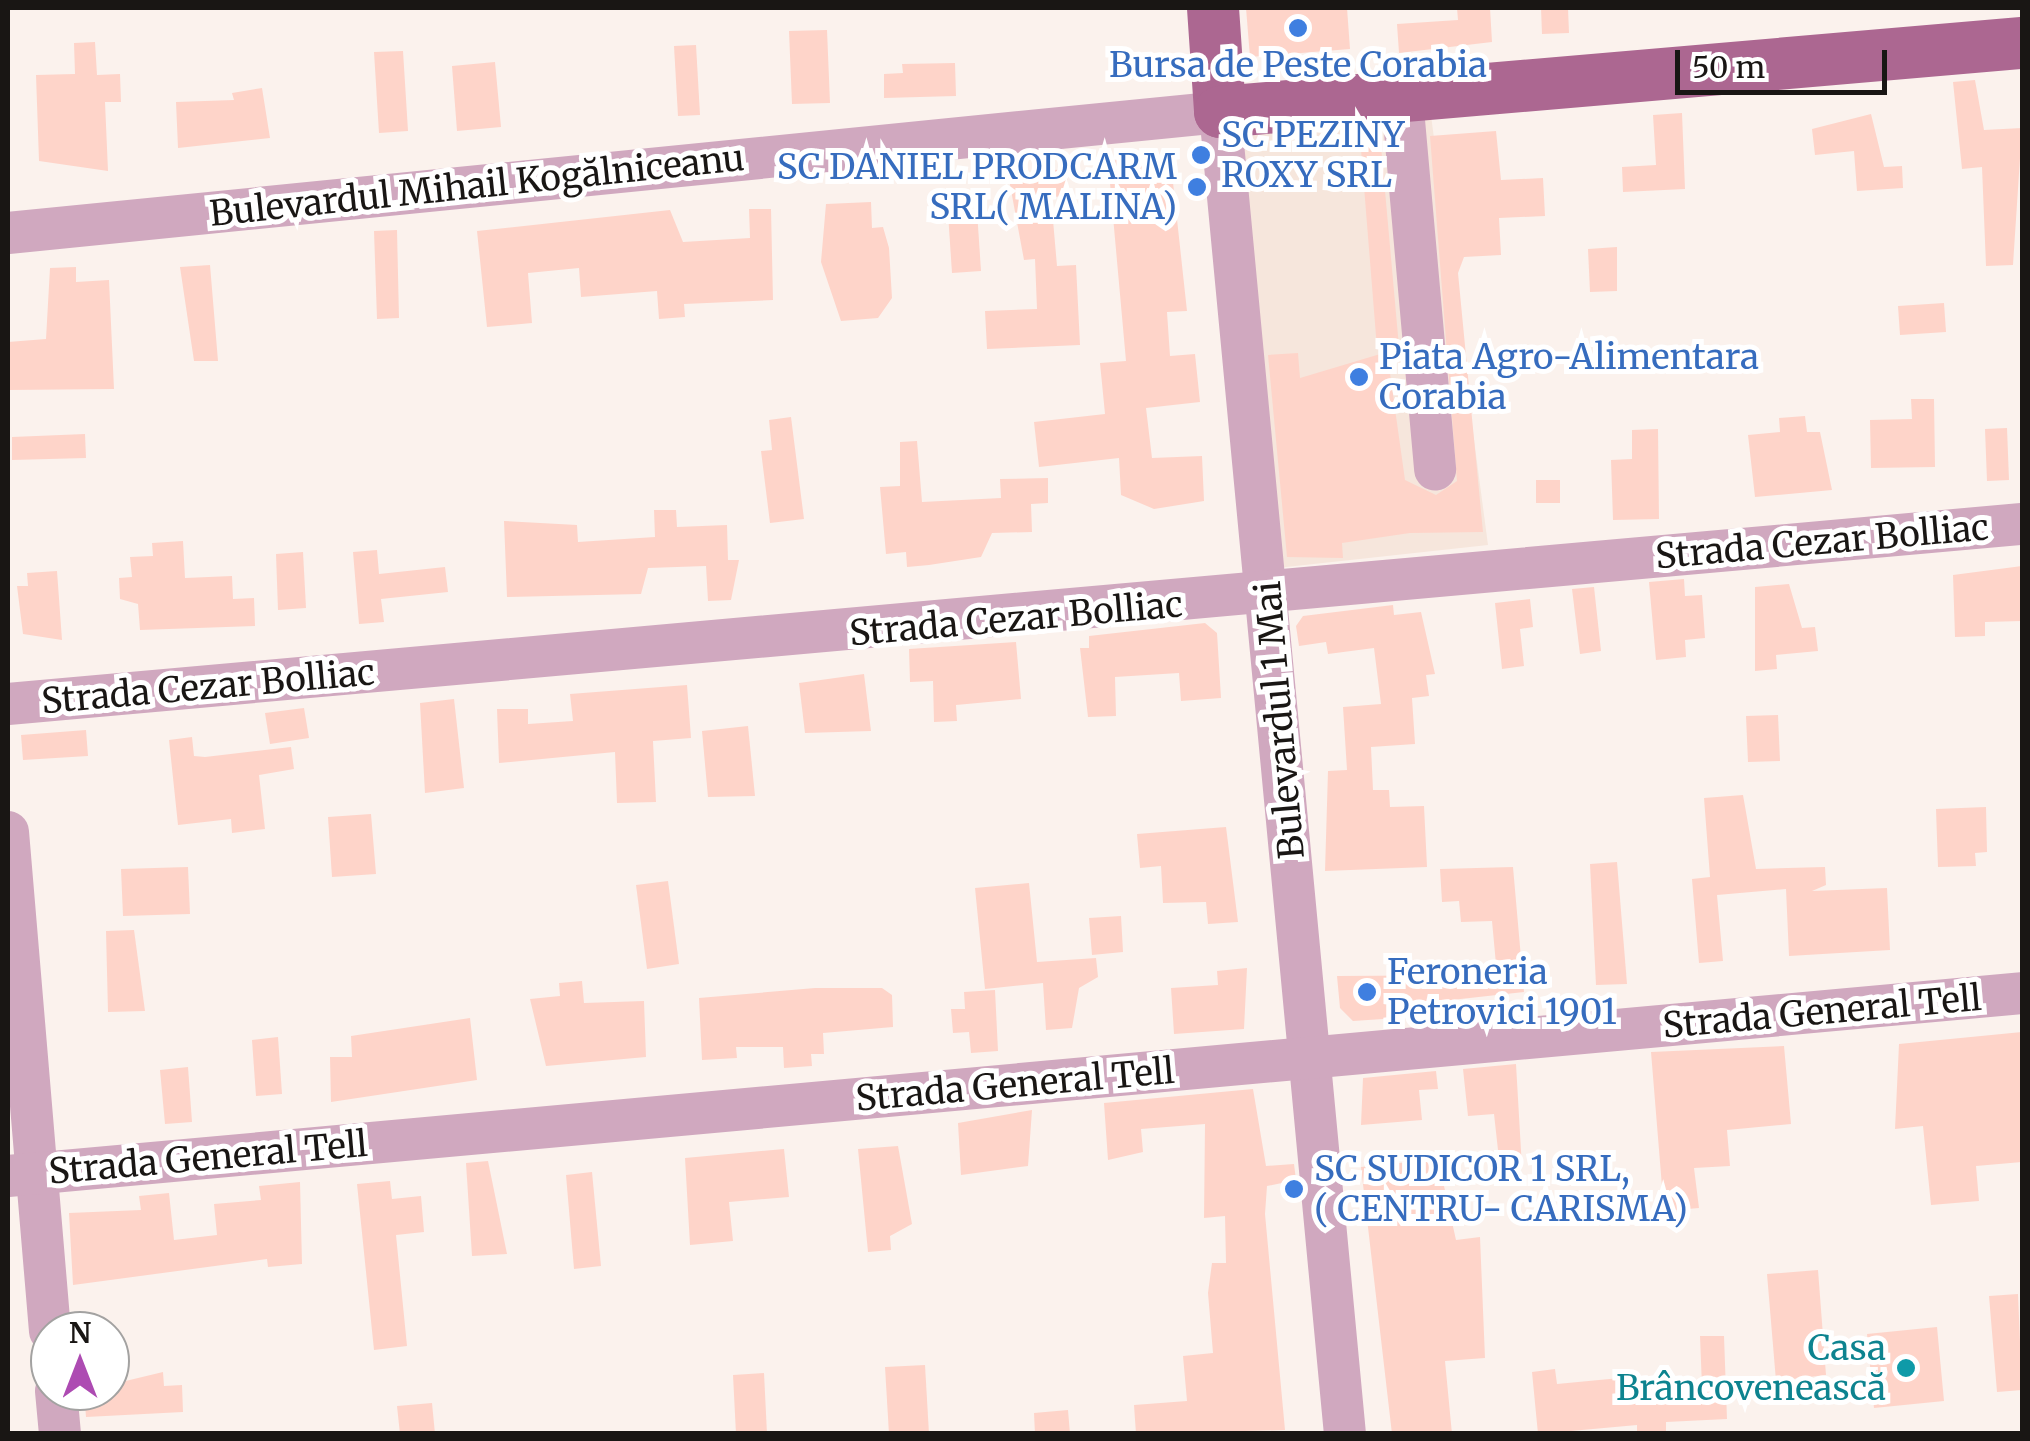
<!DOCTYPE html>
<html>
<head>
<meta charset="utf-8">
<style>
	body { margin:0 }
	#map { position:relative; width:2030px; height:1441px; overflow:hidden; background:#fbf2ed; font-family:Merriweather,serif }
	div>[style] { position:absolute }
	.built>* { inset:0; background:#f6e6dc }
	.building>* { inset:0; background:#fed4c9 }
	.minor>* { height:42px; margin:-21px; padding:0 21px; transform-origin:21px; border-radius:21px; background:#d0a8bf }
	.major>* { height:52px; margin:-26px; padding:0 26px; transform-origin:26px; border-radius:26px; background:#ac6791 }
	.dots>* { width:28px; height:28px; translate:-50% -50%; box-sizing:border-box; border:5px solid #fff; border-radius:50% }
	span { translate:-50% -50%; white-space:nowrap; text-align:center; line-height:1.15; -webkit-text-stroke:10px #fff; paint-order:stroke }
	.shop-label { font-size:35px; color:#366cbe }
	.left { translate:0 -50%; text-align:left }
	.right { translate:-100% -50%; text-align:right }
	.street-label { font-size:35px; color:#191614 }
	.culture-label { font-size:35px; color:#0d838f }
	.frame { position:absolute; inset:0; border:10px solid #191614; pointer-events:none }
	.north { position:absolute; left:30px; top:1311px; width:100px; height:100px; box-sizing:border-box; background:#fff; border:2px solid #a3a2a1; border-radius:50%; rotate:0deg; font-size:28px; font-weight:700; line-height:40px; text-align:center; color:#191614 }
	.north::after { content:''; display:block; margin:auto; width:35px; height:45px; background:#ad4bb2; clip-path:polygon(50% 0,100% 100%,50% 72%,0 100%) }
	.scale { position:absolute; left:1675px; top:50px; width:212px; height:45px; box-sizing:border-box; border:5px solid #191614; border-top:0; padding-left:12px; font-size:30px; line-height:35px; white-space:nowrap; color:#191614; -webkit-text-stroke:8px #fff; paint-order:stroke }
</style>
</head>
<body>
<div id="map">
	<div class="built">
		<div style="clip-path:polygon(1430px 108px,1488px 545px,1277px 568px,1220px 112px)"></div>
	</div>
	<div class="building">
		<div style="clip-path:polygon(1246px 8px,1347px 8px,1350px 49px,1250px 57px)"></div>
		<div style="clip-path:polygon(1457px 8px,1490px 8px,1492px 42px,1399px 53px,1397px 24px,1458px 20px)"></div>
		<div style="clip-path:polygon(1541px 8px,1568px 8px,1569px 33px,1542px 34px)"></div>
		<div style="clip-path:polygon(827px 30px,830px 103px,792px 104px,789px 31px)"></div>
		<div style="clip-path:polygon(95px 42px,97px 75px,120px 74px,121px 102px,105px 102px,108px 171px,39px 161px,36px 75px,75px 74px,74px 43px)"></div>
		<div style="clip-path:polygon(696px 45px,700px 115px,678px 116px,674px 46px)"></div>
		<div style="clip-path:polygon(403px 51px,408px 131px,379px 133px,374px 52px)"></div>
		<div style="clip-path:polygon(495px 62px,501px 127px,457px 131px,452px 66px)"></div>
		<div style="clip-path:polygon(955px 63px,956px 96px,884px 98px,884px 74px,903px 73px,902px 64px)"></div>
		<div style="clip-path:polygon(1975px 80px,1984px 130px,2022px 128px,2013px 265px,1986px 266px,1982px 167px,1962px 169px,1953px 82px)"></div>
		<div style="clip-path:polygon(262px 88px,270px 138px,178px 148px,176px 102px,234px 100px,232px 93px)"></div>
		<div style="clip-path:polygon(1682px 113px,1685px 189px,1623px 192px,1622px 167px,1656px 165px,1653px 115px)"></div>
		<div style="clip-path:polygon(1871px 114px,1884px 167px,1902px 166px,1903px 188px,1857px 191px,1854px 151px,1815px 155px,1812px 129px)"></div>
		<div style="clip-path:polygon(1496px 131px,1501px 180px,1543px 178px,1545px 216px,1499px 218px,1501px 255px,1464px 257px,1458px 273px,1483px 532px,1410px 533px,1342px 543px,1343px 558px,1287px 557px,1268px 355px,1298px 353px,1300px 378px,1387px 352px,1405px 480px,1436px 495px,1457px 481px,1430px 136px)"></div>
		<div style="clip-path:polygon(1380px 135px,1399px 347px,1377px 348px,1360px 137px)"></div>
		<div style="clip-path:polygon(1170px 155px,1187px 311px,1167px 312px,1170px 356px,1195px 354px,1200px 402px,1146px 408px,1152px 458px,1202px 456px,1204px 501px,1154px 509px,1121px 495px,1119px 458px,1039px 467px,1034px 422px,1105px 414px,1100px 363px,1126px 361px,1108px 161px)"></div>
		<div style="clip-path:polygon(1066px 169px,1069px 196px,1051px 197px,1057px 266px,1076px 265px,1080px 345px,987px 349px,985px 311px,1037px 309px,1035px 259px,1024px 260px,1008px 174px)"></div>
		<div style="clip-path:polygon(871px 202px,872px 228px,883px 227px,889px 248px,892px 298px,878px 318px,841px 321px,821px 262px,826px 204px)"></div>
		<div style="clip-path:polygon(749px 209px,771px 209px,773px 300px,684px 304px,685px 317px,659px 319px,657px 291px,581px 297px,579px 268px,528px 273px,532px 323px,487px 327px,477px 231px,670px 210px,683px 242px,750px 238px)"></div>
		<div style="clip-path:polygon(977px 211px,981px 271px,952px 273px,948px 213px)"></div>
		<div style="clip-path:polygon(397px 230px,399px 318px,377px 319px,374px 231px)"></div>
		<div style="clip-path:polygon(1617px 247px,1617px 291px,1590px 292px,1588px 249px)"></div>
		<div style="clip-path:polygon(210px 265px,218px 361px,194px 361px,180px 267px)"></div>
		<div style="clip-path:polygon(76px 267px,76px 282px,109px 280px,114px 389px,8px 390px,8px 342px,46px 339px,50px 268px)"></div>
		<div style="clip-path:polygon(1944px 303px,1946px 332px,1900px 335px,1898px 306px)"></div>
		<div style="clip-path:polygon(1911px 399px,1934px 399px,1935px 467px,1871px 468px,1870px 420px,1912px 419px)"></div>
		<div style="clip-path:polygon(1805px 416px,1807px 432px,1820px 432px,1832px 490px,1755px 497px,1748px 435px,1780px 432px,1779px 418px)"></div>
		<div style="clip-path:polygon(791px 417px,804px 519px,770px 523px,761px 451px,772px 450px,769px 420px)"></div>
		<div style="clip-path:polygon(2007px 428px,2009px 480px,1987px 481px,1985px 429px)"></div>
		<div style="clip-path:polygon(1658px 429px,1659px 519px,1613px 520px,1611px 460px,1632px 459px,1632px 430px)"></div>
		<div style="clip-path:polygon(85px 434px,86px 458px,12px 460px,12px 437px)"></div>
		<div style="clip-path:polygon(917px 441px,922px 502px,1001px 498px,1000px 479px,1048px 478px,1048px 503px,1031px 504px,1032px 532px,992px 533px,981px 557px,929px 565px,907px 567px,906px 552px,886px 554px,880px 487px,900px 486px,900px 442px)"></div>
		<div style="clip-path:polygon(1536px 480px,1560px 480px,1560px 503px,1536px 503px)"></div>
		<div style="clip-path:polygon(654px 510px,676px 510px,677px 527px,727px 525px,728px 560px,739px 560px,731px 600px,708px 601px,706px 566px,648px 568px,641px 594px,507px 597px,504px 521px,577px 525px,578px 542px,655px 537px)"></div>
		<div style="clip-path:polygon(183px 541px,185px 578px,232px 576px,233px 599px,254px 598px,255px 626px,140px 630px,138px 604px,120px 599px,119px 578px,132px 577px,130px 557px,153px 556px,152px 543px)"></div>
		<div style="clip-path:polygon(377px 550px,379px 574px,445px 567px,448px 592px,381px 599px,384px 622px,359px 624px,353px 552px)"></div>
		<div style="clip-path:polygon(303px 552px,306px 608px,278px 610px,276px 554px)"></div>
		<div style="clip-path:polygon(2022px 566px,2022px 621px,1985px 622px,1985px 636px,1955px 637px,1953px 575px)"></div>
		<div style="clip-path:polygon(57px 571px,62px 640px,23px 634px,17px 586px,28px 586px,27px 573px)"></div>
		<div style="clip-path:polygon(1684px 579px,1685px 596px,1702px 595px,1705px 638px,1685px 640px,1686px 657px,1656px 660px,1649px 582px)"></div>
		<div style="clip-path:polygon(1789px 584px,1802px 628px,1815px 627px,1818px 651px,1776px 655px,1777px 669px,1755px 671px,1755px 587px)"></div>
		<div style="clip-path:polygon(1594px 587px,1601px 651px,1580px 654px,1572px 589px)"></div>
		<div style="clip-path:polygon(1530px 599px,1533px 627px,1520px 629px,1524px 666px,1502px 669px,1495px 603px)"></div>
		<div style="clip-path:polygon(1393px 605px,1394px 615px,1421px 612px,1435px 674px,1426px 675px,1429px 696px,1412px 698px,1415px 744px,1371px 747px,1373px 790px,1389px 790px,1390px 807px,1424px 806px,1427px 867px,1325px 871px,1328px 771px,1347px 770px,1343px 707px,1381px 704px,1374px 648px,1328px 654px,1326px 642px,1299px 646px,1296px 626px,1303px 616px)"></div>
		<div style="clip-path:polygon(1205px 623px,1217px 633px,1221px 698px,1181px 701px,1179px 673px,1115px 677px,1116px 716px,1088px 717px,1080px 648px,1089px 648px,1089px 636px)"></div>
		<div style="clip-path:polygon(1016px 642px,1021px 699px,956px 705px,957px 721px,934px 722px,933px 681px,910px 682px,909px 649px)"></div>
		<div style="clip-path:polygon(864px 674px,871px 731px,805px 733px,799px 683px)"></div>
		<div style="clip-path:polygon(687px 685px,691px 738px,653px 741px,656px 802px,617px 803px,615px 752px,499px 763px,497px 709px,528px 709px,528px 724px,573px 721px,570px 694px)"></div>
		<div style="clip-path:polygon(454px 699px,464px 788px,425px 793px,420px 703px)"></div>
		<div style="clip-path:polygon(304px 708px,309px 738px,270px 744px,265px 713px)"></div>
		<div style="clip-path:polygon(1778px 715px,1780px 761px,1748px 762px,1746px 716px)"></div>
		<div style="clip-path:polygon(748px 726px,755px 796px,708px 797px,702px 731px)"></div>
		<div style="clip-path:polygon(86px 730px,88px 756px,23px 760px,21px 735px)"></div>
		<div style="clip-path:polygon(192px 737px,194px 756px,205px 757px,291px 747px,294px 769px,259px 775px,265px 829px,232px 833px,231px 819px,178px 825px,169px 740px)"></div>
		<div style="clip-path:polygon(1743px 795px,1756px 869px,1825px 867px,1826px 885px,1812px 891px,1887px 888px,1890px 950px,1789px 956px,1786px 889px,1717px 895px,1723px 961px,1699px 963px,1692px 879px,1710px 877px,1704px 798px)"></div>
		<div style="clip-path:polygon(1986px 807px,1987px 852px,1975px 853px,1976px 866px,1938px 867px,1936px 809px)"></div>
		<div style="clip-path:polygon(371px 814px,376px 874px,332px 877px,328px 817px)"></div>
		<div style="clip-path:polygon(1226px 827px,1238px 922px,1208px 924px,1206px 902px,1163px 903px,1161px 866px,1140px 868px,1137px 834px)"></div>
		<div style="clip-path:polygon(1617px 862px,1627px 984px,1596px 985px,1590px 864px)"></div>
		<div style="clip-path:polygon(188px 867px,190px 914px,123px 916px,121px 869px)"></div>
		<div style="clip-path:polygon(1513px 867px,1524px 992px,1397px 1006px,1398px 1018px,1353px 1021px,1340px 1008px,1337px 976px,1497px 975px,1492px 921px,1461px 922px,1459px 901px,1442px 902px,1440px 869px)"></div>
		<div style="clip-path:polygon(668px 881px,679px 964px,647px 969px,636px 885px)"></div>
		<div style="clip-path:polygon(1029px 883px,1037px 962px,1096px 958px,1098px 977px,1079px 988px,1072px 1028px,1046px 1030px,1043px 983px,985px 989px,975px 888px)"></div>
		<div style="clip-path:polygon(1121px 916px,1123px 952px,1092px 955px,1089px 918px)"></div>
		<div style="clip-path:polygon(134px 930px,145px 1011px,108px 1012px,106px 931px)"></div>
		<div style="clip-path:polygon(1247px 968px,1244px 1029px,1174px 1034px,1171px 988px,1218px 985px,1217px 971px)"></div>
		<div style="clip-path:polygon(582px 981px,584px 1003px,644px 1001px,646px 1057px,546px 1066px,530px 999px,560px 996px,559px 983px)"></div>
		<div style="clip-path:polygon(815px 988px,882px 988px,892px 995px,893px 1027px,823px 1033px,824px 1054px,811px 1054px,812px 1066px,784px 1068px,783px 1047px,736px 1047px,737px 1058px,702px 1060px,699px 998px)"></div>
		<div style="clip-path:polygon(995px 990px,998px 1051px,971px 1053px,969px 1032px,953px 1033px,951px 1009px,965px 1009px,964px 992px)"></div>
		<div style="clip-path:polygon(470px 1018px,477px 1080px,331px 1102px,330px 1057px,352px 1057px,351px 1036px)"></div>
		<div style="clip-path:polygon(2022px 1032px,2022px 1162px,1976px 1166px,1979px 1201px,1931px 1205px,1923px 1126px,1895px 1129px,1899px 1044px)"></div>
		<div style="clip-path:polygon(278px 1037px,282px 1094px,256px 1096px,252px 1040px)"></div>
		<div style="clip-path:polygon(1784px 1046px,1791px 1124px,1727px 1130px,1730px 1166px,1694px 1168px,1699px 1208px,1664px 1211px,1651px 1052px)"></div>
		<div style="clip-path:polygon(1516px 1064px,1522px 1168px,1500px 1168px,1494px 1114px,1468px 1116px,1463px 1069px)"></div>
		<div style="clip-path:polygon(188px 1067px,192px 1122px,165px 1124px,160px 1070px)"></div>
		<div style="clip-path:polygon(1436px 1071px,1438px 1089px,1419px 1090px,1422px 1120px,1361px 1125px,1363px 1078px)"></div>
		<div style="clip-path:polygon(1253px 1089px,1266px 1166px,1294px 1164px,1296px 1180px,1267px 1186px,1265px 1214px,1285px 1430px,1136px 1434px,1134px 1405px,1187px 1401px,1183px 1356px,1213px 1353px,1208px 1293px,1212px 1263px,1226px 1263px,1225px 1216px,1204px 1218px,1205px 1124px,1141px 1129px,1143px 1152px,1108px 1160px,1104px 1103px)"></div>
		<div style="clip-path:polygon(1032px 1110px,1028px 1166px,961px 1175px,958px 1123px)"></div>
		<div style="clip-path:polygon(898px 1146px,912px 1224px,890px 1236px,891px 1250px,868px 1252px,858px 1149px)"></div>
		<div style="clip-path:polygon(784px 1149px,789px 1197px,729px 1202px,733px 1241px,690px 1245px,685px 1158px)"></div>
		<div style="clip-path:polygon(1438px 1159px,1456px 1240px,1480px 1237px,1485px 1358px,1445px 1361px,1452px 1434px,1392px 1434px,1361px 1167px)"></div>
		<div style="clip-path:polygon(488px 1161px,507px 1254px,472px 1256px,466px 1163px)"></div>
		<div style="clip-path:polygon(592px 1172px,601px 1266px,574px 1269px,566px 1175px)"></div>
		<div style="clip-path:polygon(390px 1181px,392px 1199px,421px 1196px,424px 1232px,396px 1235px,407px 1346px,374px 1350px,357px 1184px)"></div>
		<div style="clip-path:polygon(300px 1182px,302px 1264px,268px 1267px,267px 1259px,73px 1285px,69px 1213px,141px 1210px,139px 1196px,169px 1193px,174px 1240px,217px 1235px,214px 1204px,261px 1200px,259px 1186px)"></div>
		<div style="clip-path:polygon(1818px 1270px,1826px 1375px,1776px 1381px,1767px 1274px)"></div>
		<div style="clip-path:polygon(2018px 1294px,2022px 1390px,1997px 1392px,1989px 1296px)"></div>
		<div style="clip-path:polygon(1937px 1327px,1944px 1401px,1874px 1408px,1867px 1334px)"></div>
		<div style="clip-path:polygon(1700px 1336px,1724px 1336px,1727px 1419px,1666px 1422px,1666px 1434px,1637px 1434px,1637px 1425px,1538px 1434px,1532px 1372px,1555px 1369px,1557px 1384px,1620px 1378px,1621px 1389px,1702px 1387px)"></div>
		<div style="clip-path:polygon(925px 1365px,929px 1434px,889px 1434px,885px 1367px)"></div>
		<div style="clip-path:polygon(163px 1372px,164px 1386px,182px 1385px,183px 1412px,86px 1417px,84px 1391px)"></div>
		<div style="clip-path:polygon(764px 1373px,767px 1434px,736px 1434px,733px 1375px)"></div>
		<div style="clip-path:polygon(432px 1403px,435px 1434px,400px 1434px,397px 1406px)"></div>
		<div style="clip-path:polygon(1068px 1410px,1070px 1434px,1035px 1434px,1034px 1413px)"></div>
	</div>
	<div class="minor">
		<div style="left:1402px;top:98px;width:373px;rotate:84.9deg"></div>
		<div style="left:8px;top:233px;width:1218px;rotate:-5.7deg"></div>
		<div style="left:1220px;top:112px;width:1328px;rotate:84.6deg"></div>
		<div style="left:8px;top:704px;width:2022px;rotate:-5.11deg"></div>
		<div style="left:8px;top:832px;width:501px;rotate:85.19deg"></div>
		<div style="left:8px;top:1176px;width:2022px;rotate:-5.19deg"></div>
		<div style="left:56px;top:1391px;width:43px;rotate:84.7deg"></div>
	</div>
	<div class="major">
		<div style="left:1213px;top:8px;width:104px;rotate:86.1deg"></div>
		<div style="left:1220px;top:112px;width:805px;rotate:-4.92deg"></div>
	</div>
	<div class="dots">
		<div style="left:1298px;top:28px;background:#3f7fe0"></div>
		<div style="left:1201px;top:155px;background:#3f7fe0"></div>
		<div style="left:1197px;top:187px;background:#3f7fe0"></div>
		<div style="left:1359px;top:377px;background:#3f7fe0"></div>
		<div style="left:1367px;top:992px;background:#3f7fe0"></div>
		<div style="left:1294px;top:1189px;background:#3f7fe0"></div>
		<div style="left:1906px;top:1368px;background:#0f9aa8"></div>
	</div>
	<div class="shop-label">
		<span style="left:1298px;top:65px">Bursa de Peste Corabia</span>
		<span class="left" style="left:1221px;top:155px">SC PEZINY<br>ROXY SRL</span>
		<span class="right" style="left:1177px;top:187px">SC DANIEL PRODCARM<br>SRL( MALINA)</span>
		<span class="left" style="left:1379px;top:377px">Piata Agro-Alimentara<br>Corabia</span>
		<span class="left" style="left:1387px;top:992px">Feroneria<br>Petrovici 1901</span>
		<span class="left" style="left:1314px;top:1189px">SC SUDICOR 1 SRL,<br>( CENTRU- CARISMA)</span>
	</div>
	<div class="street-label">
		<span style="left:477px;top:186px;rotate:-6deg">Bulevardul Mihail Kogălniceanu</span>
		<span style="left:1822px;top:542px;rotate:-5deg">Strada Cezar Bolliac</span>
		<span style="left:1016px;top:619px;rotate:-5deg">Strada Cezar Bolliac</span>
		<span style="left:208px;top:687px;rotate:-5deg">Strada Cezar Bolliac</span>
		<span style="left:1280px;top:720px;rotate:-95deg">Bulevardul 1 Mai</span>
		<span style="left:1822px;top:1012px;rotate:-5deg">Strada General Tell</span>
		<span style="left:1015px;top:1085px;rotate:-5deg">Strada General Tell</span>
		<span style="left:208px;top:1158px;rotate:-5deg">Strada General Tell</span>
	</div>
	<div class="culture-label">
		<span class="right" style="left:1886px;top:1368px">Casa<br>Brâncovenească</span>
	</div>
	<div class="frame"></div>
	<div class="north">N</div>
	<div class="scale">50 m</div>
</div>
</body>
</html>
